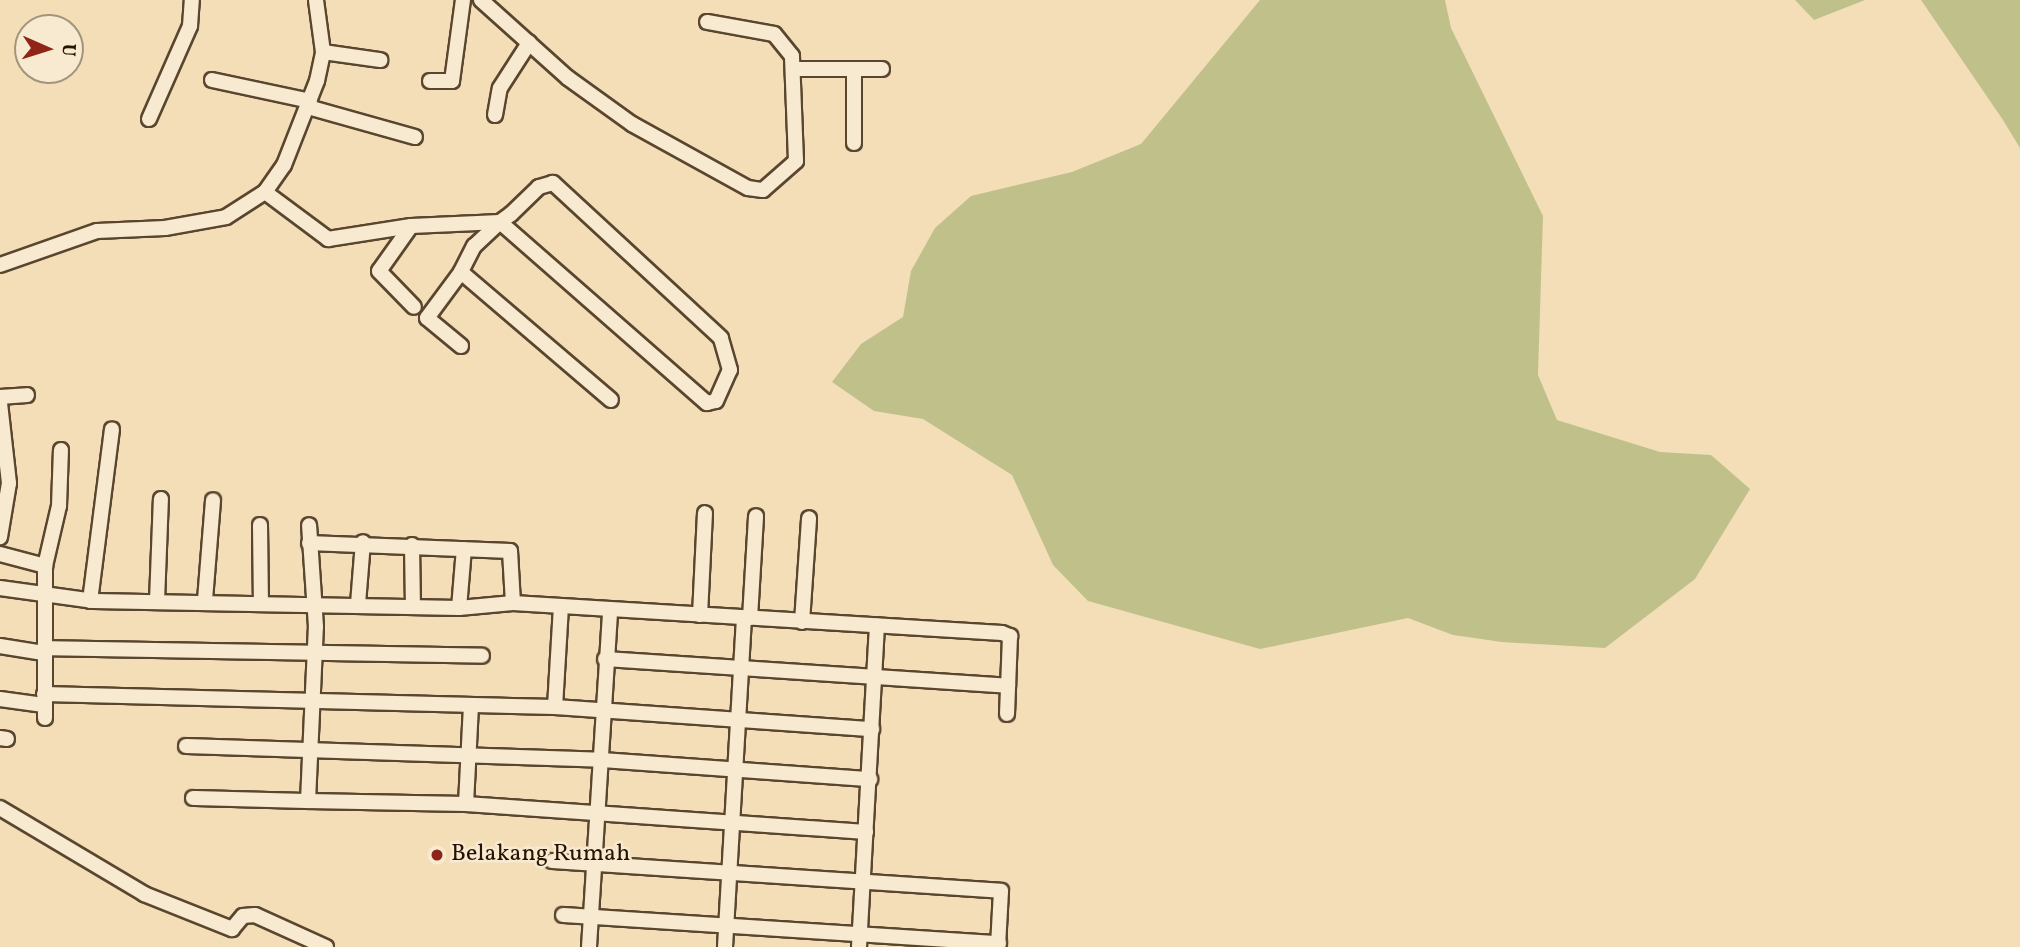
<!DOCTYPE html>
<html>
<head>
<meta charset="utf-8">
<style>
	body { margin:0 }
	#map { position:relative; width:2020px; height:947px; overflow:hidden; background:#f3deb8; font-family:Vollkorn,serif }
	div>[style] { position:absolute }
	.green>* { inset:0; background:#c0c08b }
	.roads { filter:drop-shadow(2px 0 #5a462e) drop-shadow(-2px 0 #5a462e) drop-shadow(0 2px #5a462e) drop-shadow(0 -2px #5a462e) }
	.street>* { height:14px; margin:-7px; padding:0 7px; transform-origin:7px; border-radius:7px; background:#f7ead1 }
	.dots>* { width:19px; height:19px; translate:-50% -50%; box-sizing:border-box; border:4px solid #f7ead1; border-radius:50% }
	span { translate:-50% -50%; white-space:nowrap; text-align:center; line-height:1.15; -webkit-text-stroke:5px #f7ead1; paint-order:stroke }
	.poi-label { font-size:24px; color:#271300 }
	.left { translate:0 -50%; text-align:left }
	.north { position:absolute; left:14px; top:14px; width:70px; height:70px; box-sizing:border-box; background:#f7ead1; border:2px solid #a4947d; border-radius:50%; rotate:93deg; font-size:19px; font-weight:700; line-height:28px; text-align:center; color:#271300 }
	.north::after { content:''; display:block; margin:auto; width:24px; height:32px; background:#8f2418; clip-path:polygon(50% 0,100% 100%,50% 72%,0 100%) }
</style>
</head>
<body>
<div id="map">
	<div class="green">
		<div style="clip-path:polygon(1260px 0,1445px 0,1451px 28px,1543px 216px,1538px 375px,1557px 420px,1660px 452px,1711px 455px,1750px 489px,1695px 579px,1605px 648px,1502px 642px,1453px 635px,1408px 618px,1260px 649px,1088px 601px,1053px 565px,1012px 475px,923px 419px,874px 411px,832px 382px,861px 344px,903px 317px,911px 271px,935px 228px,971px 196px,1072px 172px,1141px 144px)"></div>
		<div style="clip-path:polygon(1795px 0,1865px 0,1814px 20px)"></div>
		<div style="clip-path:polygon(1921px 0,2020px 0,2020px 148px,2003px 120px)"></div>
	</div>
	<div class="roads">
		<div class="street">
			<div style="left:481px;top:0;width:117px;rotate:41.9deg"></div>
			<div style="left:568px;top:78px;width:79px;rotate:35.7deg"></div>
			<div style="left:632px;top:124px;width:132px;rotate:28.9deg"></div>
			<div style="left:748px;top:188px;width:15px;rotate:8deg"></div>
			<div style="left:763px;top:190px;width:44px;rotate:-41.3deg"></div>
			<div style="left:796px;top:161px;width:105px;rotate:-92.2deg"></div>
			<div style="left:792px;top:56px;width:28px;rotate:-129deg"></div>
			<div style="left:774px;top:34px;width:68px;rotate:-169.8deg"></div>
			<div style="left:323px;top:52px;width:58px;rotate:8deg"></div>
			<div style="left:795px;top:69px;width:87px"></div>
			<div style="left:854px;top:69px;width:74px;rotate:90deg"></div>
			<div style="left:212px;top:80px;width:100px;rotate:12.1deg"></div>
			<div style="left:430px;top:81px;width:22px"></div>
			<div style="left:452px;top:81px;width:82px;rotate:-82.3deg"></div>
			<div style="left:308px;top:107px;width:111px;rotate:15.7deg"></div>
			<div style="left:495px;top:115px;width:27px;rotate:-80deg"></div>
			<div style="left:500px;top:88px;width:54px;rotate:-57.2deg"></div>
			<div style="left:149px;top:119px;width:102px;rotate:-66.2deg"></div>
			<div style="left:190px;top:26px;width:26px;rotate:-86deg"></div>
			<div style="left:265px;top:192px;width:79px;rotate:36.7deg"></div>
			<div style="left:328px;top:239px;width:84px;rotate:-8.9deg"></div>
			<div style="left:411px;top:226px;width:89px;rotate:-2.6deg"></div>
			<div style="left:500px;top:222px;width:275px;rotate:41.2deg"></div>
			<div style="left:707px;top:403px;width:9px;rotate:-13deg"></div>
			<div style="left:716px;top:401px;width:34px;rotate:-66deg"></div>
			<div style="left:730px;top:370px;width:33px;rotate:-106deg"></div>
			<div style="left:721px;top:338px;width:229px;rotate:-137.3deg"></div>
			<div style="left:553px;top:183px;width:15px;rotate:164deg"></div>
			<div style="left:539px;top:187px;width:39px;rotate:136deg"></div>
			<div style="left:511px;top:214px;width:14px;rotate:144deg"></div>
			<div style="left:500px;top:222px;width:35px;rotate:137deg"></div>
			<div style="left:474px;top:246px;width:29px;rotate:117deg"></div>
			<div style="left:461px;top:272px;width:197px;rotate:40.5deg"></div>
			<div style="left:411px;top:226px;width:55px;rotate:125.4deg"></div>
			<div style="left:379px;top:271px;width:50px;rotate:45.8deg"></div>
			<div style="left:0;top:265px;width:103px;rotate:-19.3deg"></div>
			<div style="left:97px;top:231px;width:68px;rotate:-2.5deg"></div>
			<div style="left:165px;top:228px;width:62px;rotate:-10.2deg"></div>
			<div style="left:226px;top:217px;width:46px;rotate:-32.7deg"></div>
			<div style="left:265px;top:192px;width:33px;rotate:-55deg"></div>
			<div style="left:284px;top:165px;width:90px;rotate:-68.6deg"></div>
			<div style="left:317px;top:81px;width:30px;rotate:-78deg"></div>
			<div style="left:323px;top:52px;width:52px;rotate:-97.7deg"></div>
			<div style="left:461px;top:346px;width:44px;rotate:-140.5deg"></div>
			<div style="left:427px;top:318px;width:57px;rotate:-53.5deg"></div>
			<div style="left:0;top:397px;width:27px;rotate:-4deg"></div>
			<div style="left:0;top:403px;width:81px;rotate:83.6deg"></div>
			<div style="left:9px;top:483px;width:55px;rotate:99.5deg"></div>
			<div style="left:260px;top:525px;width:77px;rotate:89.3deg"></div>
			<div style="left:309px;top:543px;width:201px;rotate:2.3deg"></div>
			<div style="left:510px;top:551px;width:52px;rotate:86.7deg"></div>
			<div style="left:412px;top:545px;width:61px;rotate:89.1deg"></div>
			<div style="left:0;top:554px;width:47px;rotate:14.9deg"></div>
			<div style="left:0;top:588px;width:95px;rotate:7.9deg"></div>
			<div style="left:94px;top:601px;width:365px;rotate:1.1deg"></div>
			<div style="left:459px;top:608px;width:54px;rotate:-5.3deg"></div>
			<div style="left:513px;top:603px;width:490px;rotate:3.5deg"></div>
			<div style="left:1002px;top:633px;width:9px;rotate:21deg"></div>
			<div style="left:1010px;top:636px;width:78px;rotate:92.2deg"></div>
			<div style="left:205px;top:600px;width:100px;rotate:-85.4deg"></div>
			<div style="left:90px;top:601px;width:173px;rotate:-82.7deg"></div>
			<div style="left:157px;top:601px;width:102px;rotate:-87.8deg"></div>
			<div style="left:358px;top:604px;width:62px;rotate:-85.4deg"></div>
			<div style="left:459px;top:608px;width:59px;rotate:-85.2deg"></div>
			<div style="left:700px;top:615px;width:102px;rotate:-87.2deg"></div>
			<div style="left:750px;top:618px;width:102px;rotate:-86.6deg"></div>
			<div style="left:802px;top:622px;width:104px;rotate:-86.1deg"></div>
			<div style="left:0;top:646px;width:44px;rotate:9.2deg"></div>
			<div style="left:44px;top:648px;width:438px;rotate:1deg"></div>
			<div style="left:605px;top:659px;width:404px;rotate:3.8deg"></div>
			<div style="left:44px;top:694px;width:511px;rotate:1.46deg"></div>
			<div style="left:555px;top:707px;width:318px;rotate:4deg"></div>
			<div style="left:0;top:699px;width:44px;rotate:7.8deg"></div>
			<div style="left:555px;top:707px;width:100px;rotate:-86.6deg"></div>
			<div style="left:45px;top:718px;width:152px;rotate:-90deg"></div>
			<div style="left:45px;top:566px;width:62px;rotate:-76.9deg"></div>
			<div style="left:59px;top:506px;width:56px;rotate:-88deg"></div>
			<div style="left:0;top:738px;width:7px;rotate:8deg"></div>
			<div style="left:186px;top:746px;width:416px;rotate:1.9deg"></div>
			<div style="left:602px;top:760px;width:269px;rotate:4.1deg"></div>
			<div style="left:193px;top:798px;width:115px;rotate:1.5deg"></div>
			<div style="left:308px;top:801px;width:174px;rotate:-87.4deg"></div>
			<div style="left:316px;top:627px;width:102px;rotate:-93.9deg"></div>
			<div style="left:308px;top:801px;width:158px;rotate:1.1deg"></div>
			<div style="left:466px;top:804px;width:401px;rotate:4deg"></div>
			<div style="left:466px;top:804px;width:99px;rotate:-87.1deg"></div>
			<div style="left:0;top:808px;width:168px;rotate:30.8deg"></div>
			<div style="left:144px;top:894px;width:95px;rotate:21.7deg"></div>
			<div style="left:232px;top:929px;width:17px;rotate:-50deg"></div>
			<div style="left:243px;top:916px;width:12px;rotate:-5deg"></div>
			<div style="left:255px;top:915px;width:78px;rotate:24.3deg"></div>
			<div style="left:552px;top:861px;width:450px;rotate:3.8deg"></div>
			<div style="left:1001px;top:891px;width:56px;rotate:93.1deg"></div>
			<div style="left:563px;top:915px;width:437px;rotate:3.7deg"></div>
			<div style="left:589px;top:947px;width:338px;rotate:-86.4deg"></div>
			<div style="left:725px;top:947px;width:330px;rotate:-86.7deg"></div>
			<div style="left:859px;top:947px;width:322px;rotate:-86.8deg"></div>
		</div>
	</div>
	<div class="dots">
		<div style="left:437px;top:855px;background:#8f2418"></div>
	</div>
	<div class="poi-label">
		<span class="left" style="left:451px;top:855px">Belakang Rumah</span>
	</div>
	<div class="north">U</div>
</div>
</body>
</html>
